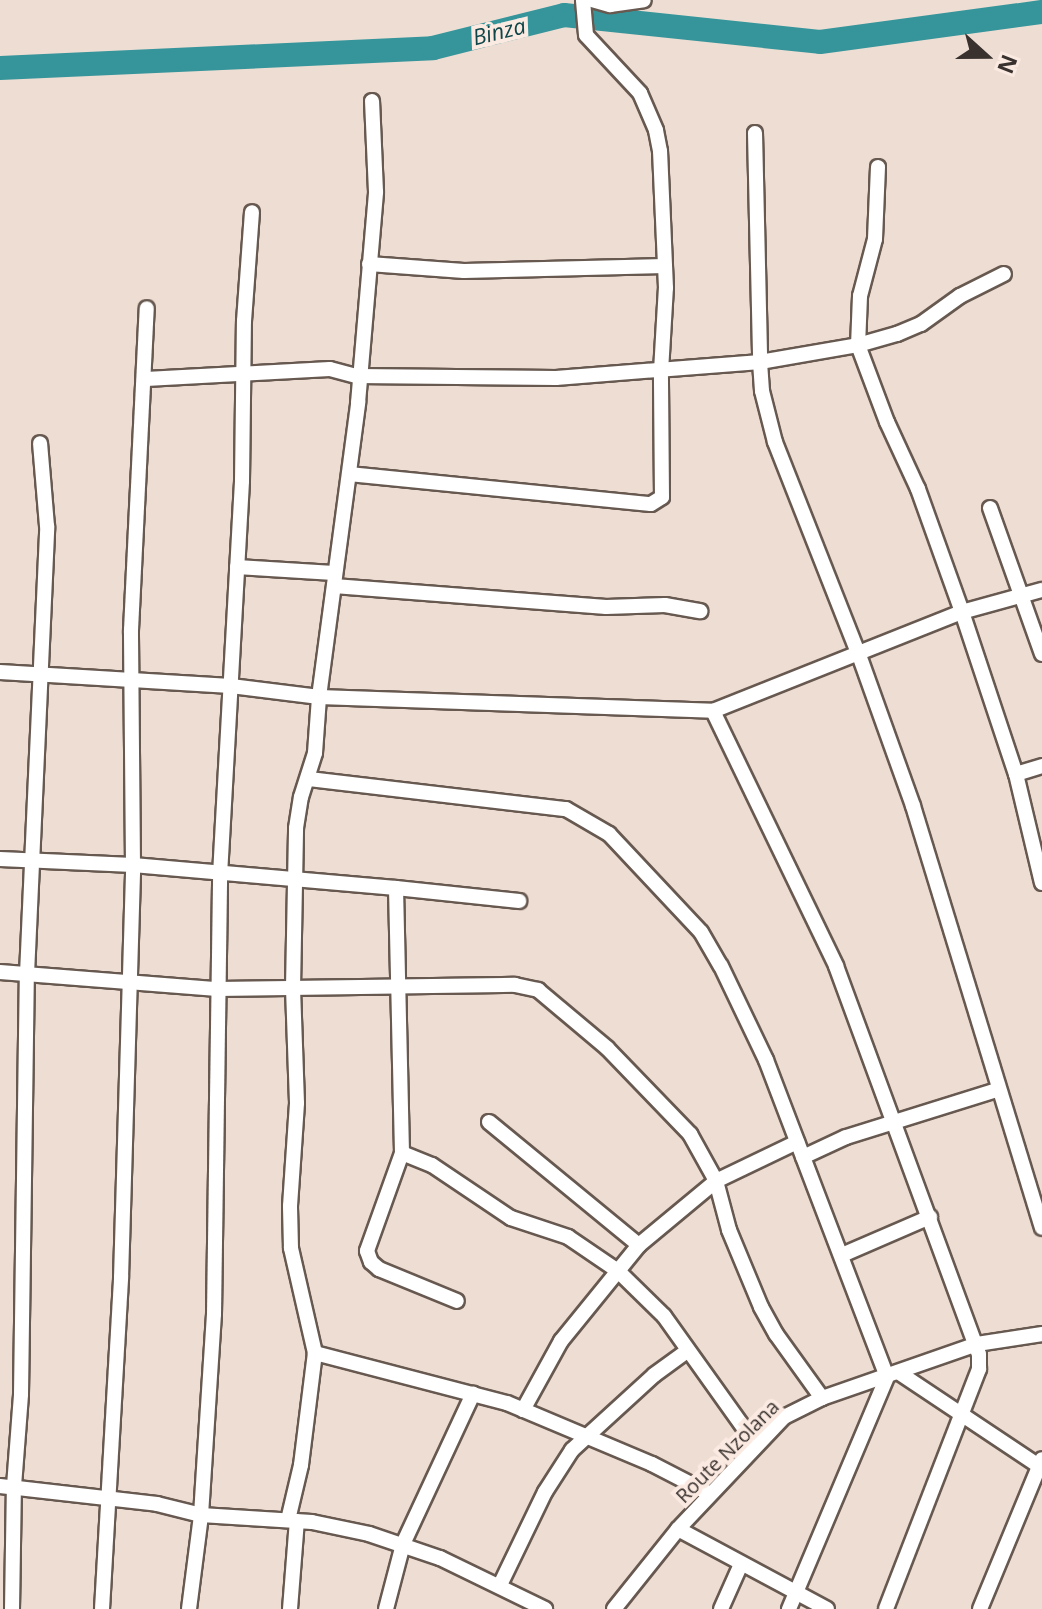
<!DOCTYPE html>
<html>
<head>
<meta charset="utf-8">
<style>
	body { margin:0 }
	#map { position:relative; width:1042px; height:1609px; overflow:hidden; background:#eeddd3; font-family:"Open Sans",sans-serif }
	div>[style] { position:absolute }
	.river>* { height:24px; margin:-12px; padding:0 12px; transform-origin:12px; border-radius:12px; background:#36959b }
	.roads { filter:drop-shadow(2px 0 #675950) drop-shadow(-2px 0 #675950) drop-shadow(0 2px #675950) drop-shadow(0 -2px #675950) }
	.minor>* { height:14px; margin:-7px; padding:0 7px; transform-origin:7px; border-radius:7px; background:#fff }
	span { translate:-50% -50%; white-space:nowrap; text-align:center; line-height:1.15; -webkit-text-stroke:8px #fbeae1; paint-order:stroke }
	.street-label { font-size:20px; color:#38312e }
	.water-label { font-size:22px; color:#0d4549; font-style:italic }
	.north { position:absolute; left:946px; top:16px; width:80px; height:80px; -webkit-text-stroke:6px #fbeae1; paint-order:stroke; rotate:111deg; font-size:22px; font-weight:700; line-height:32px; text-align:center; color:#38312e }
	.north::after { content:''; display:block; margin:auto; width:28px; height:36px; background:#38312e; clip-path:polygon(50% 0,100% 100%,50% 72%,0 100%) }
</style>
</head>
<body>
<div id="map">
	<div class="river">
		<div style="left:0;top:68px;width:433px;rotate:-2.6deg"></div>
		<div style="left:433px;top:48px;width:135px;rotate:-14.1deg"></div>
		<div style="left:564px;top:15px;width:257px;rotate:6deg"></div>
		<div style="left:820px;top:42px;width:224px;rotate:-7.7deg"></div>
	</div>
	<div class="roads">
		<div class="minor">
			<div style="left:592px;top:0;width:19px;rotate:16deg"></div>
			<div style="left:610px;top:5px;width:34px;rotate:-8deg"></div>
			<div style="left:755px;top:133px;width:229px;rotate:88.7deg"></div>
			<div style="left:760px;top:362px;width:29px;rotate:86deg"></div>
			<div style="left:762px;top:391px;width:53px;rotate:75.7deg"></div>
			<div style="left:775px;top:442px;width:229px;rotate:68.5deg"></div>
			<div style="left:859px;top:655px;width:160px;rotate:70.3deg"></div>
			<div style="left:913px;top:806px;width:441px;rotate:73deg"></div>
			<div style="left:878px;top:167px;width:72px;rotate:92.4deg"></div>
			<div style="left:875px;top:239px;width:59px;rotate:104.7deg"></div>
			<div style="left:860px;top:296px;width:49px;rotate:92.3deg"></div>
			<div style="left:858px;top:345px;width:82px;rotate:69.4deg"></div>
			<div style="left:887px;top:422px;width:74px;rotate:65.2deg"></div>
			<div style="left:918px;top:489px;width:131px;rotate:70.3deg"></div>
			<div style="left:962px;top:612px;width:171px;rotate:71.6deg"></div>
			<div style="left:1016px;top:774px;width:112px;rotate:76.6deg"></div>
			<div style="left:369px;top:264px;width:95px;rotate:4.2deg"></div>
			<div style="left:464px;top:271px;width:201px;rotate:-1.4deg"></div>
			<div style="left:146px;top:379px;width:184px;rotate:-3.1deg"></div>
			<div style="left:330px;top:369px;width:28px;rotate:15deg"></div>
			<div style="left:357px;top:376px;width:199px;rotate:0.6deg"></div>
			<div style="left:556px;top:378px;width:205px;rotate:-4.5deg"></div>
			<div style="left:760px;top:362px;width:99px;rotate:-9.8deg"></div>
			<div style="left:858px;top:345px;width:41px;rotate:-15.8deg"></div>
			<div style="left:897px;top:334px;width:26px;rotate:-23deg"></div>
			<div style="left:921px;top:324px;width:48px;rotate:-35.7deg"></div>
			<div style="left:960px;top:296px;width:49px;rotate:-26.6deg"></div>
			<div style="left:349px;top:474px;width:303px;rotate:5.7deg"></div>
			<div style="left:651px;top:504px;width:13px;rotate:-32deg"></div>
			<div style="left:662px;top:497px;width:126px;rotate:-90.5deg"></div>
			<div style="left:661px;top:371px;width:83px;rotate:-86.6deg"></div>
			<div style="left:666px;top:288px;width:137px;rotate:-92.5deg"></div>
			<div style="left:660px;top:151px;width:21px;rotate:-101deg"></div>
			<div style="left:656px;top:130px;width:40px;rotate:-113.4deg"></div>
			<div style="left:640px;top:93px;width:79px;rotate:-133deg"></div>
			<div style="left:586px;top:35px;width:35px;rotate:-95deg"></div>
			<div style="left:990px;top:508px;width:155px;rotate:70.4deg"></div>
			<div style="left:237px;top:567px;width:97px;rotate:3.5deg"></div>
			<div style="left:334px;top:586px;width:273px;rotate:4.4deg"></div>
			<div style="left:606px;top:607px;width:59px;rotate:-1.9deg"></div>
			<div style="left:665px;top:605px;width:36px;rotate:10deg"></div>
			<div style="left:0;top:672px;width:231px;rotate:3.5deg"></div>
			<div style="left:231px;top:686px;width:89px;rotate:7.1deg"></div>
			<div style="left:319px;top:697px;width:394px;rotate:2deg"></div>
			<div style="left:713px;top:711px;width:268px;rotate:-21.7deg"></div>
			<div style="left:962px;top:612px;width:83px;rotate:-15.4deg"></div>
			<div style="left:713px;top:711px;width:283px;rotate:64.2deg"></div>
			<div style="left:836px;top:966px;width:414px;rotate:69.8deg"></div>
			<div style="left:979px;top:1354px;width:15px;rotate:90deg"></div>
			<div style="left:979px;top:1369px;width:257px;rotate:111.2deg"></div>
			<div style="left:1016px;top:774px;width:27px;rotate:-17deg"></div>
			<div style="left:309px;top:779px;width:259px;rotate:6.7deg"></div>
			<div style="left:566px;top:809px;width:50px;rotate:30.2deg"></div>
			<div style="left:609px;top:834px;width:134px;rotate:46.8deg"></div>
			<div style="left:701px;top:932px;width:39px;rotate:60deg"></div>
			<div style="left:721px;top:966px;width:104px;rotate:64.4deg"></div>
			<div style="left:766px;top:1060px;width:339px;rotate:69.1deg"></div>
			<div style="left:887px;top:1377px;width:252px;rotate:112.9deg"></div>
			<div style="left:0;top:859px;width:133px;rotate:2.6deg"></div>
			<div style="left:133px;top:865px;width:264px;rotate:5deg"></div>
			<div style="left:396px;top:888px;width:265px;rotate:88.7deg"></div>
			<div style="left:402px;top:1153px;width:104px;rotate:109.7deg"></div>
			<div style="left:367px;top:1251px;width:12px;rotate:70deg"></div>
			<div style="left:371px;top:1262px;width:11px;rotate:41deg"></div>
			<div style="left:379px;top:1269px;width:84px;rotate:22.3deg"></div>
			<div style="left:396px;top:888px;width:124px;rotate:6deg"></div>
			<div style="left:0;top:972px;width:218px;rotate:4.5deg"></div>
			<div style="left:217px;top:989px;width:298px;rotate:-0.8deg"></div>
			<div style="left:515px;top:985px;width:24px;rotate:12deg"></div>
			<div style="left:538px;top:990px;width:90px;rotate:40deg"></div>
			<div style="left:607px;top:1048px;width:120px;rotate:46deg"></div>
			<div style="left:690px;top:1134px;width:54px;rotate:61deg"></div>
			<div style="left:716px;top:1181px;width:51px;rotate:75.1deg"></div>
			<div style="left:729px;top:1230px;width:83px;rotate:67.4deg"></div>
			<div style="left:761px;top:1307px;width:31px;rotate:61deg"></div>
			<div style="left:776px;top:1334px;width:79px;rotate:54.3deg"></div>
			<div style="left:489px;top:1122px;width:194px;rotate:39.4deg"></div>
			<div style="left:402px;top:1153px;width:32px;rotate:22deg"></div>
			<div style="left:432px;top:1165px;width:95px;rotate:33.9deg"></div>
			<div style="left:511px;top:1218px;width:60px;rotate:18.4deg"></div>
			<div style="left:568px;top:1237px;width:60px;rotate:34.2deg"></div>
			<div style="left:618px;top:1271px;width:64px;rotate:44.4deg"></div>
			<div style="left:664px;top:1316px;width:158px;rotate:54.5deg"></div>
			<div style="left:803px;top:1157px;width:47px;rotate:-24.9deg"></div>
			<div style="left:846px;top:1137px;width:158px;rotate:-17.3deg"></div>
			<div style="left:842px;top:1255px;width:96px;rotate:-23.4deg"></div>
			<div style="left:315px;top:1353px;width:198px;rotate:14.6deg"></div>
			<div style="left:507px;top:1403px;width:157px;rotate:22.8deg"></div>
			<div style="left:652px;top:1464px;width:65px;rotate:27.3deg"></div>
			<div style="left:898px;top:1372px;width:173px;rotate:33.7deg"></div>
			<div style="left:523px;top:1410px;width:79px;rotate:-61.2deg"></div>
			<div style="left:561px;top:1341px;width:124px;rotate:-50.9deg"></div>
			<div style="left:639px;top:1245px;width:100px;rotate:-39.7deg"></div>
			<div style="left:716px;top:1181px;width:90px;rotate:-25.7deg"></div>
			<div style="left:0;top:1486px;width:158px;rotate:6.5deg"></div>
			<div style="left:157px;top:1504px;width:45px;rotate:14deg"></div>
			<div style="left:201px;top:1515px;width:111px;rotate:3.6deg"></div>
			<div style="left:312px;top:1522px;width:58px;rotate:11.9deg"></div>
			<div style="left:369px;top:1534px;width:75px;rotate:18.7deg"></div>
			<div style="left:440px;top:1558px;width:117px;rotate:25.9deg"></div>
			<div style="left:288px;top:1520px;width:57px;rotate:-76.7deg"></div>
			<div style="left:301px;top:1465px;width:113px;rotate:-82.9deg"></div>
			<div style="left:315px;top:1353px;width:108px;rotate:-102.9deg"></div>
			<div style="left:291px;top:1248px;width:42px;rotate:-91.4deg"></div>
			<div style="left:290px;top:1206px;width:103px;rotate:-86.1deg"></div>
			<div style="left:297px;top:1103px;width:115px;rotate:-92deg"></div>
			<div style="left:293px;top:988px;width:160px;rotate:-88.9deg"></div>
			<div style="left:296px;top:828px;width:31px;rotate:-81deg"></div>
			<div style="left:301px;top:797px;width:46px;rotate:-72.3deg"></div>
			<div style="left:315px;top:753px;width:56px;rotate:-85.9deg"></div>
			<div style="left:319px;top:697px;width:297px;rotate:-82.4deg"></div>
			<div style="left:358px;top:403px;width:212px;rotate:-85.1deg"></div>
			<div style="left:376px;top:192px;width:91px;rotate:-92.5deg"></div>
			<div style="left:678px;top:1529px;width:169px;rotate:28.2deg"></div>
			<div style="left:500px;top:1585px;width:103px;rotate:-64.2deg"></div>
			<div style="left:545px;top:1492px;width:50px;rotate:-57.3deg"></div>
			<div style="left:572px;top:1450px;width:111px;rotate:-42.4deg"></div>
			<div style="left:654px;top:1375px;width:41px;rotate:-36deg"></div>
			<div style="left:12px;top:1609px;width:123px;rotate:-89.1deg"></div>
			<div style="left:14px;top:1486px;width:92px;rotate:-85.6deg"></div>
			<div style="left:21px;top:1394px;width:420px;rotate:-89.2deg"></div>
			<div style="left:27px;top:974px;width:448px;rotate:-87.4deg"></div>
			<div style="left:47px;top:526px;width:83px;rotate:-94.8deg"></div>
			<div style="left:102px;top:1609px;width:332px;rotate:-86.7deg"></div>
			<div style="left:121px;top:1278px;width:413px;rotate:-88.3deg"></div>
			<div style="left:133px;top:865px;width:235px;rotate:-90.5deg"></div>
			<div style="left:131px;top:630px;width:322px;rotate:-87.2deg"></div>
			<div style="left:189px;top:1609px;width:95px;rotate:-82.7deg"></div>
			<div style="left:201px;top:1515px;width:201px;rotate:-86.3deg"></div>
			<div style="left:214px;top:1314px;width:439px;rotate:-89.2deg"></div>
			<div style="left:220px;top:875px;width:395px;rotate:-86.8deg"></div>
			<div style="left:242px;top:481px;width:160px;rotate:-89.3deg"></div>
			<div style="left:244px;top:321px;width:109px;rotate:-85.8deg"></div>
			<div style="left:290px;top:1609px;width:88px;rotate:-85.5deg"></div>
			<div style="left:386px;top:1609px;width:67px;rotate:-75.3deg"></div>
			<div style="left:403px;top:1544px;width:166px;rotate:-65deg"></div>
			<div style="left:614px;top:1609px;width:102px;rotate:-51.3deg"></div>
			<div style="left:678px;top:1529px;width:154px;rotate:-46.6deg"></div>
			<div style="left:784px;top:1417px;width:42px;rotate:-26.6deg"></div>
			<div style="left:822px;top:1398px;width:164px;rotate:-19.2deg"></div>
			<div style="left:977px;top:1344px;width:66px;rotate:-8.7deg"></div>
			<div style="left:721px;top:1609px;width:49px;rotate:-66deg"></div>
			<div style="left:980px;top:1609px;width:162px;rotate:-67.5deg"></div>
		</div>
	</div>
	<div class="street-label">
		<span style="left:727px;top:1451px;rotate:-45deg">Route Nzolana</span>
	</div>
	<div class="water-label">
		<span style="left:499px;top:31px;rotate:-14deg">Binza</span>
	</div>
	<div class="north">N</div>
</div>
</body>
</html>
